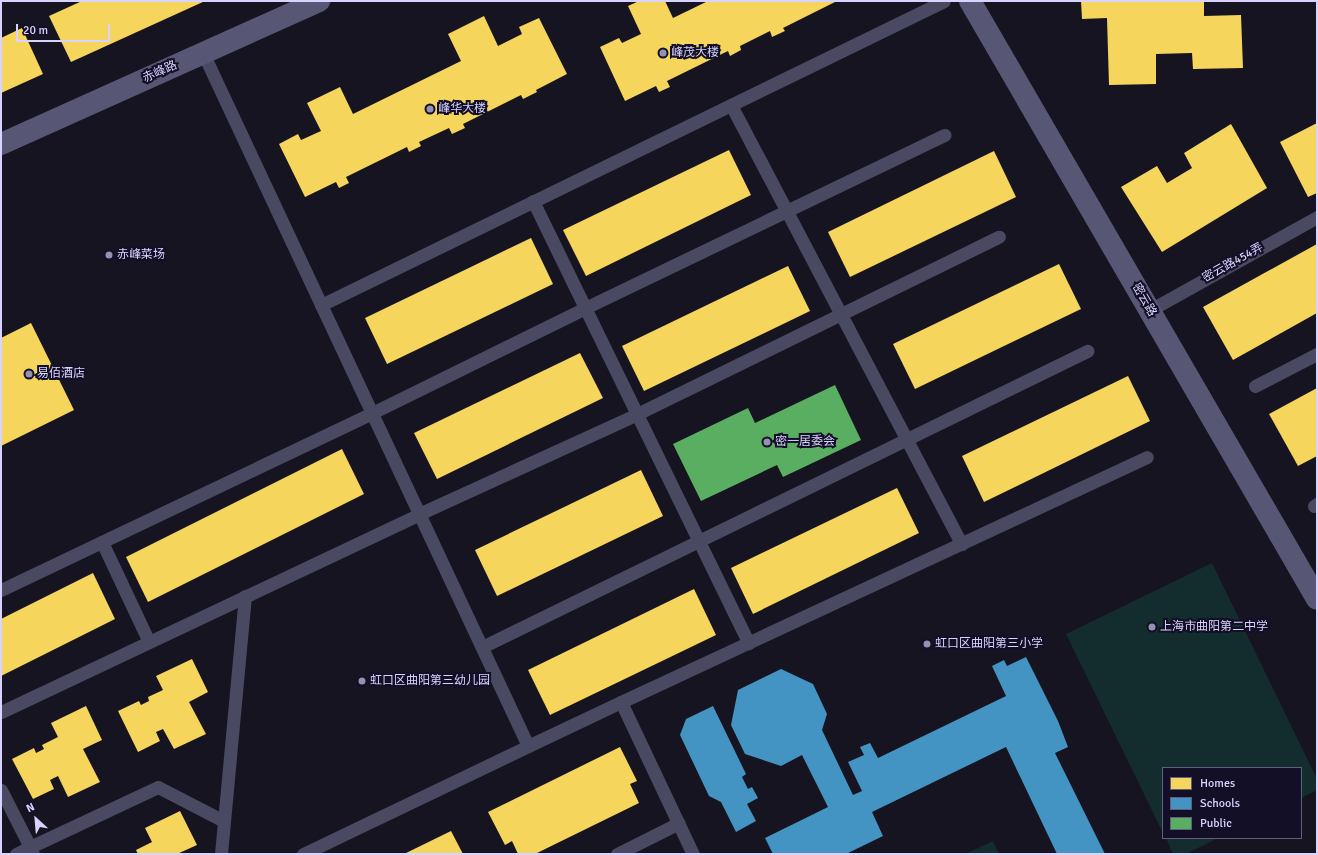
<!DOCTYPE html>
<html>
<head>
<meta charset="utf-8">
<style>
	body { margin:0 }
	#map { position:relative; width:1318px; height:855px; overflow:hidden; background:#161421; font-family:Signika,"Noto Sans SC",sans-serif }
	div>[style] { position:absolute }
	.green>* { inset:0; background:#132c2d }
	.homes>* { inset:0; background:#f6d55c }
	.schools>* { inset:0; background:#4393c3 }
	.public>* { inset:0; background:#5aae61 }
	.lane>* { height:13px; margin:-6.5px; padding:0 6.5px; transform-origin:6.5px; border-radius:6.5px; background:#4a4962 }
	.secondary>* { height:22px; margin:-11px; padding:0 11px; transform-origin:11px; border-radius:11px; background:#575674 }
	.dots>* { width:11px; height:11px; translate:-50% -50%; box-sizing:border-box; border:2px solid #130f26; border-radius:50% }
	span { translate:-50% -50%; white-space:nowrap; text-align:center; line-height:1.15; -webkit-text-stroke:4px #130f26; paint-order:stroke }
	.poi-label { font-size:12px; color:#d9d4ff }
	.left { translate:0 -50%; text-align:left }
	.street-label { font-size:12px; color:#d9d4ff }
	.frame { position:absolute; inset:0; border:2px solid #d9d4ff; pointer-events:none }
	.legend { position:absolute; left:1162px; top:767px; width:140px; height:72px; box-sizing:border-box; background:#130f26; border:1px solid #625e7d; margin:0; padding:5px 7px; list-style:none; font-size:12px; color:#d9d4ff }
	.legend li { display:flex; align-items:center; gap:8px; height:20px }
	.legend b { width:20px; border:1px solid #625e7d }
	.north { position:absolute; left:16px; top:799px; width:40px; height:40px; -webkit-text-stroke:3px #130f26; paint-order:stroke; rotate:334deg; font-size:11px; font-weight:700; line-height:16px; text-align:center; color:#d9d4ff }
	.north::after { content:''; display:block; margin:auto; width:14px; height:18px; background:#d9d4ff; clip-path:polygon(50% 0,100% 100%,50% 72%,0 100%) }
	.scale { position:absolute; left:16px; top:24px; width:94px; height:18px; box-sizing:border-box; border:2px solid #d9d4ff; border-top:0; padding-left:5px; font-size:12px; line-height:14px; white-space:nowrap; color:#d9d4ff; -webkit-text-stroke:3px #130f26; paint-order:stroke }
</style>
</head>
<body>
<div id="map">
	<div class="green">
		<div style="clip-path:polygon(1212px 563px,1317px 779px,1317px 790px,1301px 798px,1301px 768px,1163px 768px,1163px 833px,1066px 634px)"></div>
		<div style="clip-path:polygon(1166px 838px,1218px 838px,1186px 854px,1173px 854px)"></div>
		<div style="clip-path:polygon(993px 841px,999px 854px,965px 854px)"></div>
	</div>
	<div class="homes">
		<div style="clip-path:polygon(82px 1px,205px 1px,71px 62px,49px 16px)"></div>
		<div style="clip-path:polygon(639px 1px,665px 1px,673px 18px,708px 1px,837px 1px,783px 28px,785px 31px,772px 37px,770px 31px,740px 46px,741px 50px,730px 56px,728px 51px,667px 81px,670px 87px,659px 92px,656px 86px,625px 101px,600px 47px,619px 38px,622px 43px,641px 34px,628px 6px)"></div>
		<div style="clip-path:polygon(1081px 1px,1204px 1px,1204px 16px,1241px 15px,1243px 68px,1193px 69px,1192px 53px,1156px 54px,1156px 84px,1109px 85px,1107px 18px,1082px 19px)"></div>
		<div style="clip-path:polygon(484px 16px,498px 46px,522px 34px,519px 27px,539px 18px,567px 74px,536px 90px,537px 92px,523px 99px,521px 95px,463px 124px,465px 128px,452px 134px,449px 128px,419px 142px,421px 146px,409px 152px,407px 147px,346px 177px,349px 183px,339px 188px,336px 182px,305px 197px,279px 144px,298px 134px,301px 140px,321px 131px,307px 103px,340px 87px,353px 114px,461px 61px,448px 34px)"></div>
		<div style="clip-path:polygon(22px 28px,43px 74px,1px 93px,1px 38px)"></div>
		<div style="clip-path:polygon(1317px 123px,1317px 193px,1308px 197px,1280px 142px)"></div>
		<div style="clip-path:polygon(1231px 124px,1267px 188px,1162px 252px,1121px 187px,1157px 166px,1167px 183px,1192px 168px,1184px 153px)"></div>
		<div style="clip-path:polygon(729px 150px,751px 195px,586px 276px,563px 230px)"></div>
		<div style="clip-path:polygon(994px 151px,1016px 197px,850px 277px,828px 232px)"></div>
		<div style="clip-path:polygon(531px 238px,553px 284px,387px 364px,365px 318px)"></div>
		<div style="clip-path:polygon(1317px 244px,1317px 313px,1233px 360px,1203px 307px)"></div>
		<div style="clip-path:polygon(1059px 264px,1081px 309px,915px 389px,893px 344px)"></div>
		<div style="clip-path:polygon(788px 266px,810px 311px,644px 391px,622px 346px)"></div>
		<div style="clip-path:polygon(31px 323px,74px 410px,1px 446px,1px 338px)"></div>
		<div style="clip-path:polygon(580px 353px,603px 398px,437px 479px,414px 433px)"></div>
		<div style="clip-path:polygon(1128px 376px,1150px 421px,984px 502px,962px 456px)"></div>
		<div style="clip-path:polygon(1317px 388px,1317px 456px,1298px 466px,1269px 414px)"></div>
		<div style="clip-path:polygon(342px 449px,364px 494px,148px 602px,126px 557px)"></div>
		<div style="clip-path:polygon(641px 470px,663px 516px,497px 596px,475px 550px)"></div>
		<div style="clip-path:polygon(897px 488px,919px 533px,753px 614px,731px 568px)"></div>
		<div style="clip-path:polygon(93px 573px,115px 619px,1px 676px,1px 619px)"></div>
		<div style="clip-path:polygon(694px 589px,716px 635px,550px 715px,528px 670px)"></div>
		<div style="clip-path:polygon(192px 659px,208px 692px,189px 702px,206px 734px,174px 749px,163px 729px,156px 732px,160px 741px,138px 752px,118px 711px,139px 701px,141px 705px,149px 701px,148px 697px,163px 690px,156px 676px)"></div>
		<div style="clip-path:polygon(86px 706px,102px 740px,83px 749px,100px 782px,68px 797px,58px 776px,50px 780px,54px 789px,33px 799px,12px 759px,34px 748px,36px 753px,44px 749px,42px 745px,58px 737px,51px 723px)"></div>
		<div style="clip-path:polygon(620px 747px,637px 781px,630px 784px,639px 803px,535px 854px,518px 854px,512px 841px,505px 845px,488px 812px)"></div>
		<div style="clip-path:polygon(180px 811px,197px 845px,177px 854px,138px 854px,136px 850px,152px 842px,145px 828px)"></div>
		<div style="clip-path:polygon(451px 831px,463px 854px,404px 854px)"></div>
	</div>
	<div class="schools">
		<div style="clip-path:polygon(1026px 657px,1058px 721px,1068px 747px,1055px 753px,1105px 854px,1057px 854px,1006px 747px,872px 812px,883px 836px,846px 854px,773px 854px,765px 838px,828px 807px,802px 755px,781px 766px,745px 754px,731px 725px,738px 690px,781px 669px,813px 684px,827px 714px,822px 730px,853px 795px,862px 791px,848px 762px,864px 755px,860px 747px,870px 743px,878px 758px,1006px 696px,992px 666px,1004px 660px,1007px 666px)"></div>
		<div style="clip-path:polygon(713px 706px,746px 774px,742px 777px,748px 789px,752px 787px,758px 798px,747px 804px,756px 821px,736px 832px,721px 802px,709px 796px,680px 735px,686px 719px)"></div>
	</div>
	<div class="public">
		<div style="clip-path:polygon(835px 385px,861px 440px,783px 477px,777px 465px,701px 501px,673px 444px,748px 408px,755px 423px)"></div>
	</div>
	<div class="lane">
		<div style="left:203px;top:53px;width:765px;rotate:64.87deg"></div>
		<div style="left:528px;top:746px;width:103px;rotate:-25.3deg"></div>
		<div style="left:621px;top:702px;width:168px;rotate:64.7deg"></div>
		<div style="left:731px;top:105px;width:496px;rotate:62.3deg"></div>
		<div style="left:533px;top:201px;width:492px;rotate:64deg"></div>
		<div style="left:321px;top:305px;width:693px;rotate:-26.01deg"></div>
		<div style="left:1150px;top:310px;width:191px;rotate:-29.1deg"></div>
		<div style="left:1255px;top:386px;width:70px;rotate:-27.3deg"></div>
		<div style="left:1314px;top:506px;width:4px;rotate:-34deg"></div>
		<div style="left:102px;top:542px;width:110px;rotate:64.8deg"></div>
		<div style="left:1px;top:590px;width:411px;rotate:-25.5deg"></div>
		<div style="left:372px;top:413px;width:237px;rotate:-26.2deg"></div>
		<div style="left:585px;top:308px;width:399px;rotate:-25.7deg"></div>
		<div style="left:482px;top:647px;width:674px;rotate:-26.07deg"></div>
		<div style="left:621px;top:702px;width:580px;rotate:-24.98deg"></div>
		<div style="left:1px;top:712px;width:463px;rotate:-25.3deg"></div>
		<div style="left:419px;top:514px;width:240px;rotate:-24.6deg"></div>
		<div style="left:637px;top:414px;width:403px;rotate:-26.1deg"></div>
		<div style="left:1px;top:790px;width:64px;rotate:63deg"></div>
		<div style="left:30px;top:847px;width:141px;rotate:-25.1deg"></div>
		<div style="left:158px;top:787px;width:74px;rotate:27.3deg"></div>
		<div style="left:16px;top:854px;width:16px;rotate:-27deg"></div>
		<div style="left:30px;top:847px;width:8px;rotate:67deg"></div>
		<div style="left:221px;top:854px;width:259px;rotate:-84.7deg"></div>
		<div style="left:303px;top:854px;width:250px;rotate:-25.6deg"></div>
		<div style="left:617px;top:854px;width:69px;rotate:-26.6deg"></div>
	</div>
	<div class="secondary">
		<div style="left:970px;top:1px;width:691px;rotate:59.87deg"></div>
		<div style="left:1px;top:144px;width:349px;rotate:-24.2deg"></div>
	</div>
	<div class="dots">
		<div style="left:663px;top:53px;background:#9591b1"></div>
		<div style="left:430px;top:109px;background:#9591b1"></div>
		<div style="left:109px;top:255px;background:#9591b1"></div>
		<div style="left:29px;top:374px;background:#9591b1"></div>
		<div style="left:767px;top:442px;background:#9591b1"></div>
		<div style="left:1152px;top:627px;background:#9591b1"></div>
		<div style="left:927px;top:644px;background:#9591b1"></div>
		<div style="left:362px;top:681px;background:#9591b1"></div>
	</div>
	<div class="poi-label">
		<span class="left" style="left:671px;top:53px">峰茂大楼</span>
		<span class="left" style="left:438px;top:109px">峰华大楼</span>
		<span class="left" style="left:117px;top:255px">赤峰菜场</span>
		<span class="left" style="left:37px;top:374px">易佰酒店</span>
		<span class="left" style="left:775px;top:442px">密一居委会</span>
		<span class="left" style="left:1160px;top:627px">上海市曲阳第二中学</span>
		<span class="left" style="left:935px;top:644px">虹口区曲阳第三小学</span>
		<span class="left" style="left:370px;top:681px">虹口区曲阳第三幼儿园</span>
	</div>
	<div class="street-label">
		<span style="left:160px;top:72px;rotate:-24deg">赤峰路</span>
		<span style="left:1233px;top:263px;rotate:-29deg">密云路454弄</span>
		<span style="left:1144px;top:300px;rotate:60deg">密云路</span>
	</div>
	<div class="frame"></div>
	<ul class="legend">
	<li><b style="height:11px;background:#f6d55c"></b>Homes</li>
	<li><b style="height:11px;background:#4393c3"></b>Schools</li>
	<li><b style="height:11px;background:#5aae61"></b>Public</li>
	</ul>
	<div class="north">N</div>
	<div class="scale">20 m</div>
</div>
</body>
</html>
